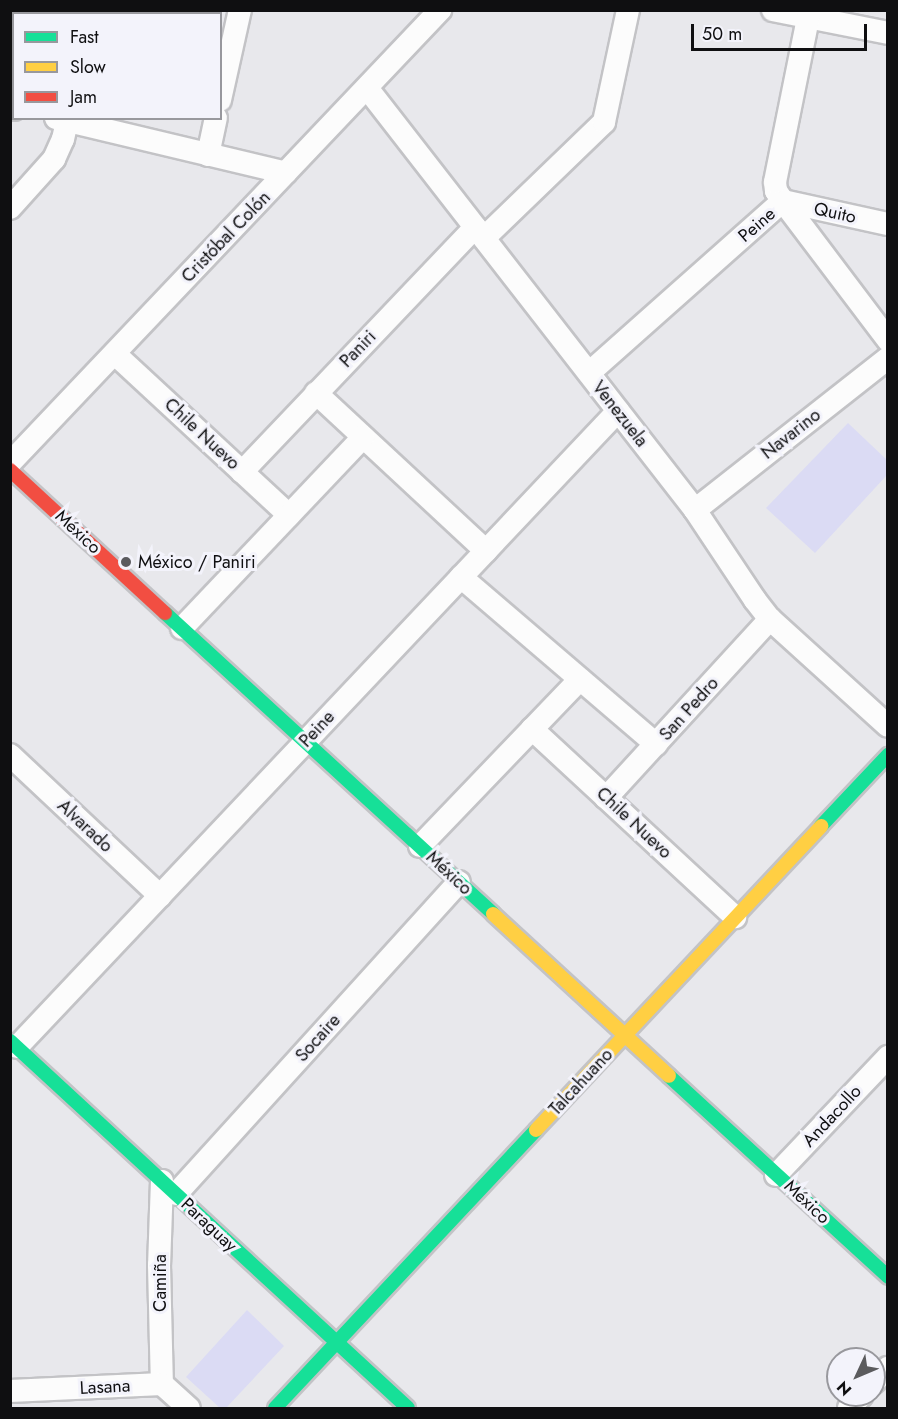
<!DOCTYPE html>
<html>
<head>
<meta charset="utf-8">
<style>
	body { margin:0 }
	#map { position:relative; width:898px; height:1419px; overflow:hidden; background:#e8e8ec; font-family:Jost,sans-serif }
	div>[style] { position:absolute }
	.green>* { inset:0; background:#dbdbf4 }
	.roads { filter:drop-shadow(2px 0 #c3c3c6) drop-shadow(-2px 0 #c3c3c6) drop-shadow(0 2px #c3c3c6) drop-shadow(0 -2px #c3c3c6) }
	.street>* { height:22px; margin:-11px; padding:0 11px; transform-origin:11px; border-radius:11px; background:#fcfcfc }
	.fast>* { height:14px; margin:-7px; padding:0 7px; transform-origin:7px; border-radius:7px; background:#16e098 }
	.slow>* { height:14px; margin:-7px; padding:0 7px; transform-origin:7px; border-radius:7px; background:#ffcf43 }
	.jam>* { height:14px; margin:-7px; padding:0 7px; transform-origin:7px; border-radius:7px; background:#f24e42 }
	.dots>* { width:16px; height:16px; translate:-50% -50%; box-sizing:border-box; border:3px solid #f3f3fb; border-radius:50% }
	span { translate:-50% -50%; white-space:nowrap; text-align:center; line-height:1.15; -webkit-text-stroke:6px #f3f3fb; paint-order:stroke }
	.street-label { font-size:18px; color:#0f0f11 }
	.poi-label { font-size:18px; color:#0f0f11 }
	.left { translate:0 -50%; text-align:left }
	.frame { position:absolute; inset:0; border:12px solid #0f0f11; pointer-events:none }
	.legend { position:absolute; left:12px; top:12px; width:210px; height:108px; box-sizing:border-box; background:#f3f3fb; border:2px solid #98989d; margin:0; padding:8px 10px; list-style:none; font-size:18px; color:#0f0f11 }
	.legend li { display:flex; align-items:center; gap:12px; height:30px }
	.legend b { width:30px; border:2px solid #98989d }
	.north { position:absolute; left:826px; top:1347px; width:60px; height:60px; box-sizing:border-box; background:#f3f3fb; border:2px solid #98989d; border-radius:50%; rotate:226deg; font-size:16px; font-weight:700; line-height:24px; text-align:center; color:#0f0f11 }
	.north::after { content:''; display:block; margin:auto; width:21px; height:27px; background:#5b5b5e; clip-path:polygon(50% 0,100% 100%,50% 72%,0 100%) }
	.scale { position:absolute; left:691px; top:24px; width:176px; height:27px; box-sizing:border-box; border:3px solid #0f0f11; border-top:0; padding-left:8px; font-size:18px; line-height:21px; white-space:nowrap; color:#0f0f11; -webkit-text-stroke:4px #f3f3fb; paint-order:stroke }
</style>
</head>
<body>
<div id="map">
	<div class="green">
		<div style="clip-path:polygon(848px 423px,887px 460px,887px 475px,815px 553px,766px 508px)"></div>
		<div style="clip-path:polygon(247px 1310px,284px 1346px,226px 1408px,220px 1408px,186px 1377px)"></div>
	</div>
	<div class="roads">
		<div class="street">
			<div style="left:773px;top:10px;width:117px;rotate:11.3deg"></div>
			<div style="left:89px;top:14px;width:4px;rotate:-76deg"></div>
			<div style="left:367px;top:88px;width:534px;rotate:52.14deg"></div>
			<div style="left:695px;top:510px;width:108px;rotate:56.3deg"></div>
			<div style="left:755px;top:600px;width:24px;rotate:52deg"></div>
			<div style="left:770px;top:619px;width:159px;rotate:42.2deg"></div>
			<div style="left:220px;top:100px;width:92px;rotate:-77.5deg"></div>
			<div style="left:10px;top:108px;width:4px;rotate:14deg"></div>
			<div style="left:56px;top:118px;width:236px;rotate:13.4deg"></div>
			<div style="left:208px;top:155px;width:38px;rotate:-78deg"></div>
			<div style="left:783px;top:201px;width:174px;rotate:52.9deg"></div>
			<div style="left:783px;top:201px;width:107px;rotate:12.4deg"></div>
			<div style="left:10px;top:208px;width:66px;rotate:-48.1deg"></div>
			<div style="left:54px;top:159px;width:22px;rotate:-66deg"></div>
			<div style="left:63px;top:139px;width:22px;rotate:-77deg"></div>
			<div style="left:484px;top:238px;width:167px;rotate:-44deg"></div>
			<div style="left:604px;top:122px;width:115px;rotate:-77.9deg"></div>
			<div style="left:115px;top:354px;width:237px;rotate:42.8deg"></div>
			<div style="left:589px;top:373px;width:259px;rotate:-41.6deg"></div>
			<div style="left:783px;top:201px;width:12px;rotate:-125deg"></div>
			<div style="left:776px;top:191px;width:9px;rotate:-96deg"></div>
			<div style="left:775px;top:182px;width:167px;rotate:-78.6deg"></div>
			<div style="left:316px;top:393px;width:232px;rotate:42.9deg"></div>
			<div style="left:10px;top:463px;width:625px;rotate:-46.49deg"></div>
			<div style="left:242px;top:472px;width:338px;rotate:-46.4deg"></div>
			<div style="left:695px;top:510px;width:246px;rotate:-38.2deg"></div>
			<div style="left:461px;top:577px;width:257px;rotate:40.6deg"></div>
			<div style="left:182px;top:628px;width:263px;rotate:-46.5deg"></div>
			<div style="left:532px;top:729px;width:277px;rotate:42.8deg"></div>
			<div style="left:10px;top:755px;width:206px;rotate:43.2deg"></div>
			<div style="left:606px;top:798px;width:243px;rotate:-47.5deg"></div>
			<div style="left:420px;top:846px;width:231px;rotate:-46.2deg"></div>
			<div style="left:17px;top:1047px;width:875px;rotate:-46.62deg"></div>
			<div style="left:776px;top:1175px;width:163px;rotate:-46.5deg"></div>
			<div style="left:162px;top:1181px;width:84px;rotate:92deg"></div>
			<div style="left:159px;top:1265px;width:119px;rotate:88.6deg"></div>
			<div style="left:176px;top:1194px;width:421px;rotate:-47.8deg"></div>
			<div style="left:874px;top:1382px;width:20px;rotate:-45deg"></div>
			<div style="left:10px;top:1391px;width:152px;rotate:-2.6deg"></div>
			<div style="left:162px;top:1384px;width:36px;rotate:42deg"></div>
			<div style="left:849px;top:1408px;width:18px;rotate:-45deg"></div>
		</div>
		<div class="fast">
			<div style="left:165px;top:613px;width:445px;rotate:42.5deg"></div>
			<div style="left:821px;top:826px;width:98px;rotate:-46.7deg"></div>
			<div style="left:10px;top:1041px;width:541px;rotate:42.68deg"></div>
			<div style="left:669px;top:1076px;width:297px;rotate:42.5deg"></div>
			<div style="left:275px;top:1408px;width:381px;rotate:-46.8deg"></div>
		</div>
		<div class="slow">
			<div style="left:493px;top:914px;width:239px;rotate:42.6deg"></div>
			<div style="left:536px;top:1130px;width:417px;rotate:-46.8deg"></div>
		</div>
		<div class="jam">
			<div style="left:10px;top:470px;width:211px;rotate:42.7deg"></div>
		</div>
	</div>
	<div class="dots">
		<div style="left:126px;top:562px;background:#5b5b5e"></div>
	</div>
	<div class="street-label">
		<span style="left:835px;top:213px;rotate:12deg">Quito</span>
		<span style="left:757px;top:225px;rotate:-41deg">Peine</span>
		<span style="left:226px;top:237px;rotate:-46deg">Cristóbal Colón</span>
		<span style="left:358px;top:349px;rotate:-46deg">Paniri</span>
		<span style="left:620px;top:414px;rotate:52deg">Venezuela</span>
		<span style="left:202px;top:434px;rotate:43deg">Chile Nuevo</span>
		<span style="left:791px;top:434px;rotate:-38deg">Navarino</span>
		<span style="left:78px;top:532px;rotate:43deg">México</span>
		<span style="left:689px;top:709px;rotate:-48deg">San Pedro</span>
		<span style="left:317px;top:729px;rotate:-47deg">Peine</span>
		<span style="left:634px;top:823px;rotate:43deg">Chile Nuevo</span>
		<span style="left:85px;top:826px;rotate:43deg">Alvarado</span>
		<span style="left:449px;top:873px;rotate:43deg">México</span>
		<span style="left:318px;top:1038px;rotate:-48deg">Socaire</span>
		<span style="left:581px;top:1082px;rotate:-47deg">Talcahuano</span>
		<span style="left:832px;top:1116px;rotate:-47deg">Andacollo</span>
		<span style="left:807px;top:1202px;rotate:43deg">México</span>
		<span style="left:209px;top:1225px;rotate:43deg">Paraguay</span>
		<span style="left:160px;top:1283px;rotate:-90deg">Camiña</span>
		<span style="left:105px;top:1387px;rotate:-3deg">Lasana</span>
	</div>
	<div class="poi-label">
		<span class="left" style="left:138px;top:562px">México / Paniri</span>
	</div>
	<div class="frame"></div>
	<ul class="legend">
	<li><b style="height:8px;background:#16e098"></b>Fast</li>
	<li><b style="height:8px;background:#ffcf43"></b>Slow</li>
	<li><b style="height:8px;background:#f24e42"></b>Jam</li>
	</ul>
	<div class="north">N</div>
	<div class="scale">50 m</div>
</div>
</body>
</html>
